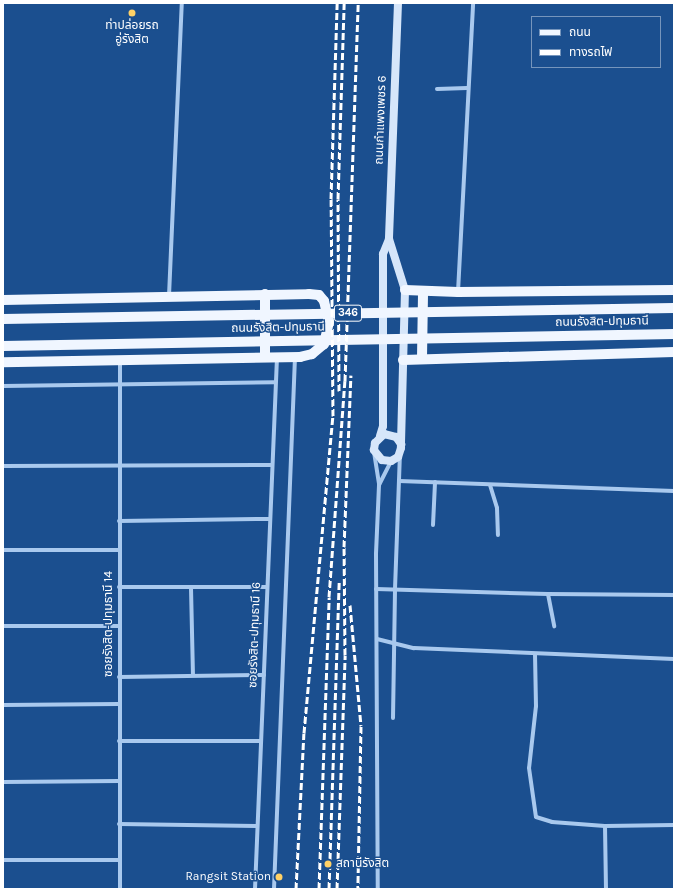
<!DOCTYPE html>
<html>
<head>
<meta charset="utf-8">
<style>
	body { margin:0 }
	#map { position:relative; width:677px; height:892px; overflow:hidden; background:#1b4f8f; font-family:Karla,"Noto Sans Thai",sans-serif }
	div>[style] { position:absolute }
	.minor>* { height:4px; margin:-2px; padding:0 2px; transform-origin:2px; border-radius:2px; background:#a9c9ee }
	.secondary>* { height:8px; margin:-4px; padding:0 4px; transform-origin:4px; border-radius:4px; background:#d6e6fa }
	.primary>* { height:10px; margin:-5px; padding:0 5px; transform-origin:5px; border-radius:5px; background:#f0f6ff }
	.rail>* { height:3px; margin-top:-1.5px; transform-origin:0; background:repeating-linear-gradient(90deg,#fff 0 7px,transparent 0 10px) }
	.dots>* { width:11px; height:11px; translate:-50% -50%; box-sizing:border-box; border:2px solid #1b4f8f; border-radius:50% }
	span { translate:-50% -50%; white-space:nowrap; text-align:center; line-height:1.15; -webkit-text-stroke:3px #1b4f8f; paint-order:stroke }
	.shield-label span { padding:1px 3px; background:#1b4f8f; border:1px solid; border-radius:3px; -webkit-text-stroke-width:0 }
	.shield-label { font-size:11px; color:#fff; font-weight:700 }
	.poi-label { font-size:12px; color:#fff }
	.left { translate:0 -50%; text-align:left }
	.right { translate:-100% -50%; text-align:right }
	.street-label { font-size:12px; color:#fff }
	.frame { position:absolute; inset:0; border:4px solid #fff; pointer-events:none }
	.legend { position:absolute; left:531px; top:16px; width:130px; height:52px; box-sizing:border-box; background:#1b4f8f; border:1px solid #7695bc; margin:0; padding:5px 7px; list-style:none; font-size:12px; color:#fff }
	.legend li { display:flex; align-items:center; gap:8px; height:20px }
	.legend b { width:20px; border:1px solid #7695bc }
</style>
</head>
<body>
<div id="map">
	<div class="minor">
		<div style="left:437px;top:89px;width:30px;rotate:-2deg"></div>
		<div style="left:458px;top:292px;width:289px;rotate:-87deg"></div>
		<div style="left:169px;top:296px;width:293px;rotate:-87.5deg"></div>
		<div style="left:120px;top:359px;width:530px;rotate:90deg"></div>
		<div style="left:3px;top:386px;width:272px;rotate:-0.8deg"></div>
		<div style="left:374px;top:452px;width:33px;rotate:81deg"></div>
		<div style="left:379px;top:485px;width:69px;rotate:92.5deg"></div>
		<div style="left:376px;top:554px;width:335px;rotate:89.7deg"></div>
		<div style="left:3px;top:466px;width:268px;rotate:-0.2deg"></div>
		<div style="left:399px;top:481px;width:275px;rotate:2.1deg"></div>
		<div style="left:379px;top:485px;width:27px;rotate:-63deg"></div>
		<div style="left:490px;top:485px;width:24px;rotate:73deg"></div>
		<div style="left:497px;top:508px;width:27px;rotate:88deg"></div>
		<div style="left:119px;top:521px;width:150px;rotate:-0.8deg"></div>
		<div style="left:433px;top:525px;width:43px;rotate:-87.3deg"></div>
		<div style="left:3px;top:550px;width:117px"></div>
		<div style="left:119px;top:587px;width:147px"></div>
		<div style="left:191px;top:588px;width:87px;rotate:88.7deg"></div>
		<div style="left:376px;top:589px;width:172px;rotate:1.7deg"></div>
		<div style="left:548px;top:594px;width:126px;rotate:0.5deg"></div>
		<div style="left:548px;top:594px;width:33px;rotate:79deg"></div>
		<div style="left:3px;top:626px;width:115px"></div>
		<div style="left:377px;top:639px;width:38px;rotate:14deg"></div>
		<div style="left:414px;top:648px;width:260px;rotate:2.4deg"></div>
		<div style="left:535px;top:654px;width:52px;rotate:88.9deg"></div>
		<div style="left:536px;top:706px;width:62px;rotate:96.4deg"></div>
		<div style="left:529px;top:768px;width:49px;rotate:81.9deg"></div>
		<div style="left:536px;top:817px;width:17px;rotate:17deg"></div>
		<div style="left:552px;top:822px;width:53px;rotate:4.3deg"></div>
		<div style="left:605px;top:826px;width:69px;rotate:-0.8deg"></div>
		<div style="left:119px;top:677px;width:145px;rotate:-0.8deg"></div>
		<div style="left:3px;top:705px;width:116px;rotate:-0.5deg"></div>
		<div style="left:393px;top:718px;width:129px;rotate:-89.1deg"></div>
		<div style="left:395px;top:589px;width:134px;rotate:-87.9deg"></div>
		<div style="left:119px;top:741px;width:142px"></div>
		<div style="left:3px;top:782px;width:116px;rotate:-0.5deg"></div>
		<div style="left:119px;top:824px;width:138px;rotate:0.8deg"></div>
		<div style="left:605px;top:826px;width:63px;rotate:89.1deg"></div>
		<div style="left:3px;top:860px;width:116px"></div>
		<div style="left:255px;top:889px;width:531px;rotate:-87.63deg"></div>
		<div style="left:274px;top:889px;width:532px;rotate:-87.74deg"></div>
	</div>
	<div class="secondary">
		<div style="left:398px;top:3px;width:236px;rotate:92.2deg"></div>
		<div style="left:389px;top:239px;width:53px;rotate:72.6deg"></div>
		<div style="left:405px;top:290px;width:158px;rotate:91.5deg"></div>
		<div style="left:401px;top:448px;width:9px;rotate:108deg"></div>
		<div style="left:398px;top:457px;width:8px;rotate:150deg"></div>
		<div style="left:391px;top:461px;width:9px;rotate:-174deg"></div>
		<div style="left:382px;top:460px;width:13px;rotate:-129deg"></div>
		<div style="left:374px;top:450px;width:7px;rotate:-82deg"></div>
		<div style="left:375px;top:443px;width:13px;rotate:-45deg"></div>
		<div style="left:384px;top:434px;width:12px;rotate:14deg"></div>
		<div style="left:396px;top:437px;width:9px;rotate:54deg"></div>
		<div style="left:380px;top:436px;width:10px;rotate:-73deg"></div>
		<div style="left:383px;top:426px;width:172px;rotate:-90deg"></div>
		<div style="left:383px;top:254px;width:16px;rotate:-68deg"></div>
	</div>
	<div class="primary">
		<div style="left:405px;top:290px;width:53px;rotate:2.2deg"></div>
		<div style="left:458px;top:292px;width:216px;rotate:-0.5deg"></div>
		<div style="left:3px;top:300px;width:306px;rotate:-1.1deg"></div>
		<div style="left:309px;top:294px;width:10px;rotate:6deg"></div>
		<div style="left:319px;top:295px;width:8px;rotate:50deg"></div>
		<div style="left:324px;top:301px;width:22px;rotate:77deg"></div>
		<div style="left:329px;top:322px;width:23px;rotate:103deg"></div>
		<div style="left:324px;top:344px;width:16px;rotate:140deg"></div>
		<div style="left:312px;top:354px;width:12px;rotate:166deg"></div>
		<div style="left:300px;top:357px;width:297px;rotate:179deg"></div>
		<div style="left:3px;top:319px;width:671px;rotate:-0.94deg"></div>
		<div style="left:3px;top:346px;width:671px;rotate:-1.02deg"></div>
		<div style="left:265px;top:356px;width:62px;rotate:-90deg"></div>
		<div style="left:422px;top:358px;width:66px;rotate:-89.1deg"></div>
		<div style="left:403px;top:360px;width:271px;rotate:-1.7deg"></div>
	</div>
	<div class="rail">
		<div style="left:339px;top:391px;width:192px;rotate:-90.3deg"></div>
		<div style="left:338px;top:199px;width:196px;rotate:-88.2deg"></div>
		<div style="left:350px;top:605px;width:121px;rotate:84.8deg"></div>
		<div style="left:361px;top:726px;width:163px;rotate:91.1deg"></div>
		<div style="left:296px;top:889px;width:156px;rotate:-87.1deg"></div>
		<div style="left:304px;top:733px;width:318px;rotate:-84.8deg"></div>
		<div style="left:333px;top:416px;width:217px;rotate:-90.5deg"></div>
		<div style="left:331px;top:199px;width:196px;rotate:-88.2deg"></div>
		<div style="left:319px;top:889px;width:292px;rotate:-88deg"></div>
		<div style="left:329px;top:597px;width:217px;rotate:-85.8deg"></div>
		<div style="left:345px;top:381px;width:378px;rotate:-88deg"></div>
		<div style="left:329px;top:889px;width:308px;rotate:-88.1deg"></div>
		<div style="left:337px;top:889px;width:234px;rotate:-88deg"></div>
		<div style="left:345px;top:655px;width:108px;rotate:-90.5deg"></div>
		<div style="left:344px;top:547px;width:172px;rotate:-87.7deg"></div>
	</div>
	<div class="dots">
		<div style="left:132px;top:13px;background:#ffd166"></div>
		<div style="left:328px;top:864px;background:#ffd166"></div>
		<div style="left:279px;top:877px;background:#ffd166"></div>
	</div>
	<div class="shield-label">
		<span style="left:348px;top:313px">346</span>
	</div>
	<div class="poi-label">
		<span style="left:132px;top:33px">ท่าปล่อยรถ<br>อู่รังสิต</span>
		<span class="left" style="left:336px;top:864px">สถานีรังสิต</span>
		<span class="right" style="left:271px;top:877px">Rangsit Station</span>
	</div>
	<div class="street-label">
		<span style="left:381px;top:120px;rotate:-88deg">ถนนกำแพงเพชร 6</span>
		<span style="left:602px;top:322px;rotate:-1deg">ถนนรังสิต-ปทุมธานี</span>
		<span style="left:278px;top:328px;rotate:-1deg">ถนนรังสิต-ปทุมธานี</span>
		<span style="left:109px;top:624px;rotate:-90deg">ซอยรังสิต-ปทุมธานี 14</span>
		<span style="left:255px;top:635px;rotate:-88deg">ซอยรังสิต-ปทุมธานี 16</span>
	</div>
	<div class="frame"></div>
	<ul class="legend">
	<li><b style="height:5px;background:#f0f6ff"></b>ถนน</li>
	<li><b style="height:5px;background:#fff"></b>ทางรถไฟ</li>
	</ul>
</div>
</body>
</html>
